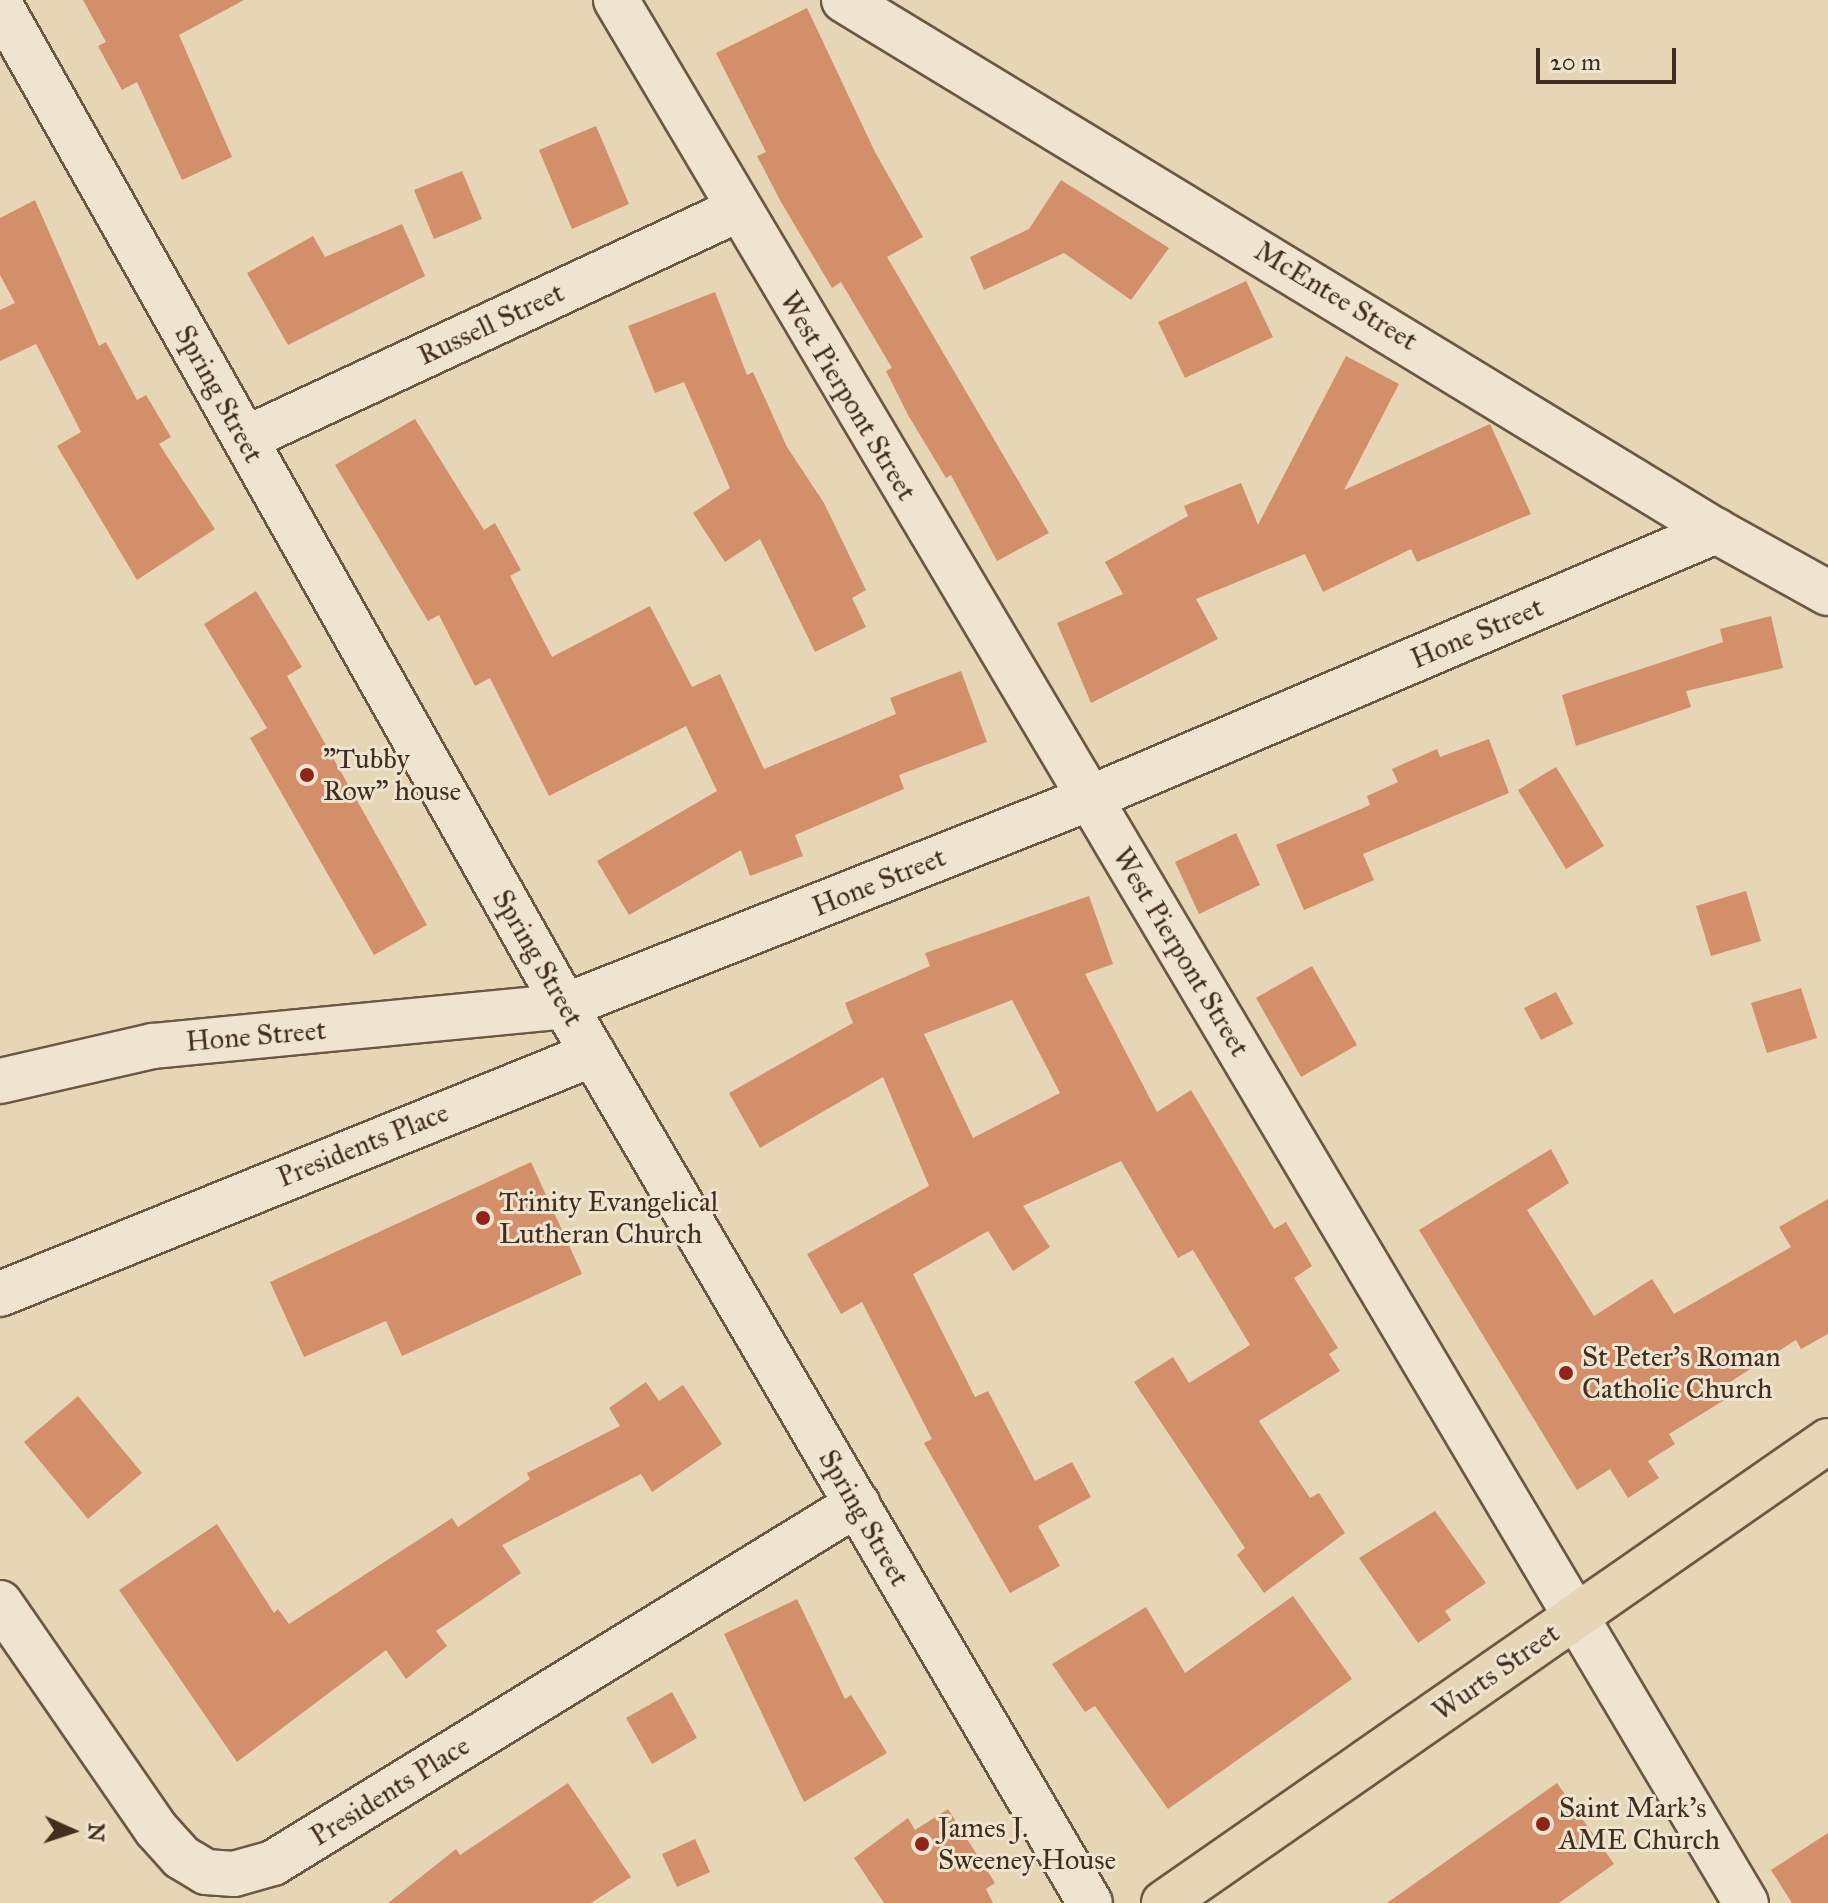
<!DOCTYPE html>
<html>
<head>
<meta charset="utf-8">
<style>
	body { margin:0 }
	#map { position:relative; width:1828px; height:1903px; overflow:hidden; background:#e6d6b6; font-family:"IM FELL Great Primer",serif }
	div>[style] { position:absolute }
	.building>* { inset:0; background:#d38f69 }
	.roads { filter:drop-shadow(2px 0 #6c5744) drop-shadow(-2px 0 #6c5744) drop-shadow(0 2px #6c5744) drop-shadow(0 -2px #6c5744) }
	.minor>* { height:44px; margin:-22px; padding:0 22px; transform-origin:22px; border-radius:22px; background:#efe4d0 }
	.trunk>* { height:44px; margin:-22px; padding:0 22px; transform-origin:22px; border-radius:22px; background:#e6d6b6 }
	.dots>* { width:22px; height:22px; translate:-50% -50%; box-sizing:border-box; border:4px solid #efe4d0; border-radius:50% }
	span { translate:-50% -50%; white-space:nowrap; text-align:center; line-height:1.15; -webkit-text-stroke:6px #efe4d0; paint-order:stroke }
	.street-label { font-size:28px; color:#432d1e }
	.poi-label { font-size:28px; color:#432d1e }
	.left { translate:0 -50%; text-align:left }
	.north { position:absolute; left:32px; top:1791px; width:80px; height:80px; -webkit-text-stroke:6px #efe4d0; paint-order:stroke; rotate:93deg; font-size:22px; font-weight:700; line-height:32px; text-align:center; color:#432d1e }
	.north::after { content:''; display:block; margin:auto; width:28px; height:36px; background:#432d1e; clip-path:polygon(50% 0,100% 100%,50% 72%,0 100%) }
	.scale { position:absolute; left:1536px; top:48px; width:140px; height:36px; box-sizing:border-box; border:4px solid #432d1e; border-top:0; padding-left:10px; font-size:24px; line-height:28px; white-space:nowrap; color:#432d1e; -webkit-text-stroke:6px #efe4d0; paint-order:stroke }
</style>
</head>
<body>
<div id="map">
	<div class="building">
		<div style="clip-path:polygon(83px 0,244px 0,179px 35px,232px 157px,182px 180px,137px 82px,122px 90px,98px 46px,106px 42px)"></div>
		<div style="clip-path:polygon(807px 8px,875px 152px,923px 237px,887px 257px,1049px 533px,997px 561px,951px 475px,946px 478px,908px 415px,886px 371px,892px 368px,841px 282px,832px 288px,781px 202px,757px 156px,766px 152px,716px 53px)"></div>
		<div style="clip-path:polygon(596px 126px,629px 204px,572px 229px,539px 150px)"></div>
		<div style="clip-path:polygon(462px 171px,482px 219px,434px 239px,414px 190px)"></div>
		<div style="clip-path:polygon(1061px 180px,1169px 248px,1131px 300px,1064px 253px,984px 290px,970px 257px,1029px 229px)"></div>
		<div style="clip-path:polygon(35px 200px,99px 346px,106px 342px,137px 400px,146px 395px,171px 437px,159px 444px,215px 529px,137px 580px,57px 446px,81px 432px,36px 344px,0 361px,0 310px,15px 303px,0 275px,0 218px)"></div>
		<div style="clip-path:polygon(402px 224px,425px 276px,288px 345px,247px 273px,313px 236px,325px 257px)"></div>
		<div style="clip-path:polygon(1246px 281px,1273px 337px,1185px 378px,1158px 322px)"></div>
		<div style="clip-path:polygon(715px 292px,747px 375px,753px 372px,787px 447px,824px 503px,866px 590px,852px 598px,866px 627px,815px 652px,760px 539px,725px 562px,693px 513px,730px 488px,684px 382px,655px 393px,628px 326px)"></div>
		<div style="clip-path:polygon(1346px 356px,1399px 384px,1344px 490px,1490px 424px,1531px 514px,1417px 562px,1411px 549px,1323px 592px,1305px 554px,1196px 599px,1218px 639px,1091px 703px,1057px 623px,1123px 594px,1105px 562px,1188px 516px,1184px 506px,1241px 483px,1258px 525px)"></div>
		<div style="clip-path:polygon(415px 419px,484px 530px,495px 523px,521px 570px,510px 576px,552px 657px,650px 606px,692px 687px,720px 674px,764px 769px,896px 714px,890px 698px,961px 671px,987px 742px,899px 775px,904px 789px,795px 835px,803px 856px,750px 876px,741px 850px,629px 915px,597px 861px,717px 791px,686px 726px,549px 796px,490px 678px,475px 686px,439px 615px,428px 621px,335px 465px)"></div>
		<div style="clip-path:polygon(256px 591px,302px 667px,287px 676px,427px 925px,374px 955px,250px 738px,267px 728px,204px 624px)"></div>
		<div style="clip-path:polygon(1771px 616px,1783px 668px,1686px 691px,1691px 707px,1576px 746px,1562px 695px,1723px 642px,1720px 629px)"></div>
		<div style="clip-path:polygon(1489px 739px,1509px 793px,1363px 854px,1374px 880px,1304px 910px,1276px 845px,1370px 805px,1367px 796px,1398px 782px,1392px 769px,1437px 749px,1440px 757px)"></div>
		<div style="clip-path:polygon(1556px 767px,1604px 846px,1566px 869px,1518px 790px)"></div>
		<div style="clip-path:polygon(1236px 833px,1260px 885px,1199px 914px,1175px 862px)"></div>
		<div style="clip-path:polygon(1746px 891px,1761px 941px,1711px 956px,1696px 906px)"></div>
		<div style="clip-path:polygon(evenodd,1089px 896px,1113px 964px,1085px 974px,1157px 1112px,1191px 1090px,1274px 1229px,1286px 1222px,1312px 1266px,1294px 1278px,1338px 1348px,1329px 1354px,1340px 1371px,1259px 1421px,1310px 1498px,1319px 1493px,1345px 1533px,1264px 1593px,1237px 1555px,1245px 1548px,1134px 1382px,1173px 1357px,1189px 1383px,1250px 1345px,1193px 1250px,1178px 1258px,1121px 1161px,1023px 1206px,1050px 1247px,1013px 1271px,988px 1231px,913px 1274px,975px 1397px,988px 1391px,1035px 1481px,1072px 1462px,1091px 1497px,1038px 1526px,1060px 1566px,1010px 1593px,924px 1443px,932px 1439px,862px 1302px,841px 1314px,807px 1254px,929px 1186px,883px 1077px,760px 1148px,729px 1093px,853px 1023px,845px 1003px,930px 966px,925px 953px,1089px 896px,1012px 1000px,1060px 1093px,973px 1138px,924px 1034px,1012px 1000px)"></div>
		<div style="clip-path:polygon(1312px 966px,1357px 1045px,1301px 1077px,1256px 998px)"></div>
		<div style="clip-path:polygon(1801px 988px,1817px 1038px,1767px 1053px,1751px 1003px)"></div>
		<div style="clip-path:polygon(1556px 992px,1573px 1024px,1541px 1040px,1524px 1008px)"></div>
		<div style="clip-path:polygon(1551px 1149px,1569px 1183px,1527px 1210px,1594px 1316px,1652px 1279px,1674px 1314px,1791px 1247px,1779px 1227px,1828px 1199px,1828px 1334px,1801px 1349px,1796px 1340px,1719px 1389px,1726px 1399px,1669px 1434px,1675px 1444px,1648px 1461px,1659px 1478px,1628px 1498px,1610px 1469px,1577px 1490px,1419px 1230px)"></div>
		<div style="clip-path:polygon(531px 1162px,582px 1274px,402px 1356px,386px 1321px,304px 1357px,270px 1282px)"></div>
		<div style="clip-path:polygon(646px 1382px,659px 1401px,683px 1385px,722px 1444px,652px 1492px,641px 1474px,502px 1545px,521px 1573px,436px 1631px,447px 1646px,406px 1679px,386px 1650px,237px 1762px,119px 1590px,217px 1524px,274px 1613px,278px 1609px,289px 1624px,452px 1518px,458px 1527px,530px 1479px,527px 1473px,620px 1426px,609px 1408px)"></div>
		<div style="clip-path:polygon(78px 1396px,142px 1473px,88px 1519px,24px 1442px)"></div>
		<div style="clip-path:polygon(1435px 1511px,1486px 1583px,1445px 1611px,1451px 1620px,1418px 1643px,1359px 1558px)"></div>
		<div style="clip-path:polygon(1293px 1596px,1352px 1679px,1168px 1809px,1095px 1706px,1085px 1712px,1052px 1664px,1146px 1607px,1185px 1673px)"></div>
		<div style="clip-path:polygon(797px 1599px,845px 1699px,851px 1695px,887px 1753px,804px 1802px,724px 1634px)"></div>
		<div style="clip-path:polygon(672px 1692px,697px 1738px,652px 1764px,626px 1718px)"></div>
		<div style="clip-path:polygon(568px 1783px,631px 1877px,591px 1903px,388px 1903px,456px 1849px,460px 1855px)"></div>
		<div style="clip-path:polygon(1557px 1783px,1614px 1864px,1559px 1903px,1387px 1903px)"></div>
		<div style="clip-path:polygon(948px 1809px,995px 1883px,986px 1889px,993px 1903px,884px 1903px,854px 1858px,908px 1818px,915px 1830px)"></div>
		<div style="clip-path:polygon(1828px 1833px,1828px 1903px,1792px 1903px,1771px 1870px)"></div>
		<div style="clip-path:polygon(695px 1839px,710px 1872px,677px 1887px,662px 1854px)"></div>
	</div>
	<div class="roads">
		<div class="minor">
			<div style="left:616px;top:0;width:2213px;rotate:59.3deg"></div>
			<div style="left:844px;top:0;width:1021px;rotate:31.34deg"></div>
			<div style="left:1716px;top:531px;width:128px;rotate:29deg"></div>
			<div style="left:0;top:5px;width:1149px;rotate:60.56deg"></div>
			<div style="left:565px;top:1006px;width:1039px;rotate:59.66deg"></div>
			<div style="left:245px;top:439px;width:543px;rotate:-24.96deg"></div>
			<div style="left:0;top:1081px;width:157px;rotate:-12.9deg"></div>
			<div style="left:153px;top:1046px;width:414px;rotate:-5.5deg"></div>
			<div style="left:565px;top:1006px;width:565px;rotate:-21.61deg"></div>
			<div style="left:1090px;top:798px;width:681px;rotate:-23.1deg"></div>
			<div style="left:0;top:1294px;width:640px;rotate:-22.03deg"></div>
			<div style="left:0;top:1603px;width:275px;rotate:55.4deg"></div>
			<div style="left:156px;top:1829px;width:38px;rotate:48deg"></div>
			<div style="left:181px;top:1857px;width:29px;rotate:31deg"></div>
			<div style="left:206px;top:1872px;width:28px;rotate:4deg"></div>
			<div style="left:234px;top:1874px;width:41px;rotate:-15.8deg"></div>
			<div style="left:273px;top:1863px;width:686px;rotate:-31.58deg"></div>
		</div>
		<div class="trunk">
			<div style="left:1164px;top:1903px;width:809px;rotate:-34.83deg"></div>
		</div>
	</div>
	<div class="dots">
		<div style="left:307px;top:775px;background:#8f2418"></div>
		<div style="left:483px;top:1218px;background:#8f2418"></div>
		<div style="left:1566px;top:1373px;background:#8f2418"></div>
		<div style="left:1543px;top:1824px;background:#8f2418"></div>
		<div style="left:922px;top:1844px;background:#8f2418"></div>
	</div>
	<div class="street-label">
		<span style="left:1336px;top:296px;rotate:31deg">McEntee Street</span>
		<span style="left:491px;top:324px;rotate:-25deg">Russell Street</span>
		<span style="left:219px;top:394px;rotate:61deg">Spring Street</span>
		<span style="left:848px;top:396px;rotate:59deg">West Pierpont Street</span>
		<span style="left:1477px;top:633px;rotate:-23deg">Hone Street</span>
		<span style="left:879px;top:882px;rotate:-22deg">Hone Street</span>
		<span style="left:1181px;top:952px;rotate:59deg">West Pierpont Street</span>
		<span style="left:538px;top:958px;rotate:60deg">Spring Street</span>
		<span style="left:256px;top:1036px;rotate:-5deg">Hone Street</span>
		<span style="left:363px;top:1145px;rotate:-22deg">Presidents Place</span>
		<span style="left:864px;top:1518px;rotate:60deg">Spring Street</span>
		<span style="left:1496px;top:1672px;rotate:-35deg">Wurts Street</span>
		<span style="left:390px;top:1791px;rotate:-32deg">Presidents Place</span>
	</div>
	<div class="poi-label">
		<span class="left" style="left:323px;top:775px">"Tubby<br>Row" house</span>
		<span class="left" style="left:499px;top:1218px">Trinity Evangelical<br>Lutheran Church</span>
		<span class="left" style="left:1582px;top:1373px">St Peter's Roman<br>Catholic Church</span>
		<span class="left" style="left:1559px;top:1824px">Saint Mark's<br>AME Church</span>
		<span class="left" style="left:938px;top:1844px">James J.<br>Sweeney House</span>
	</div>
	<div class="north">N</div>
	<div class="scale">20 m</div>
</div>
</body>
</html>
